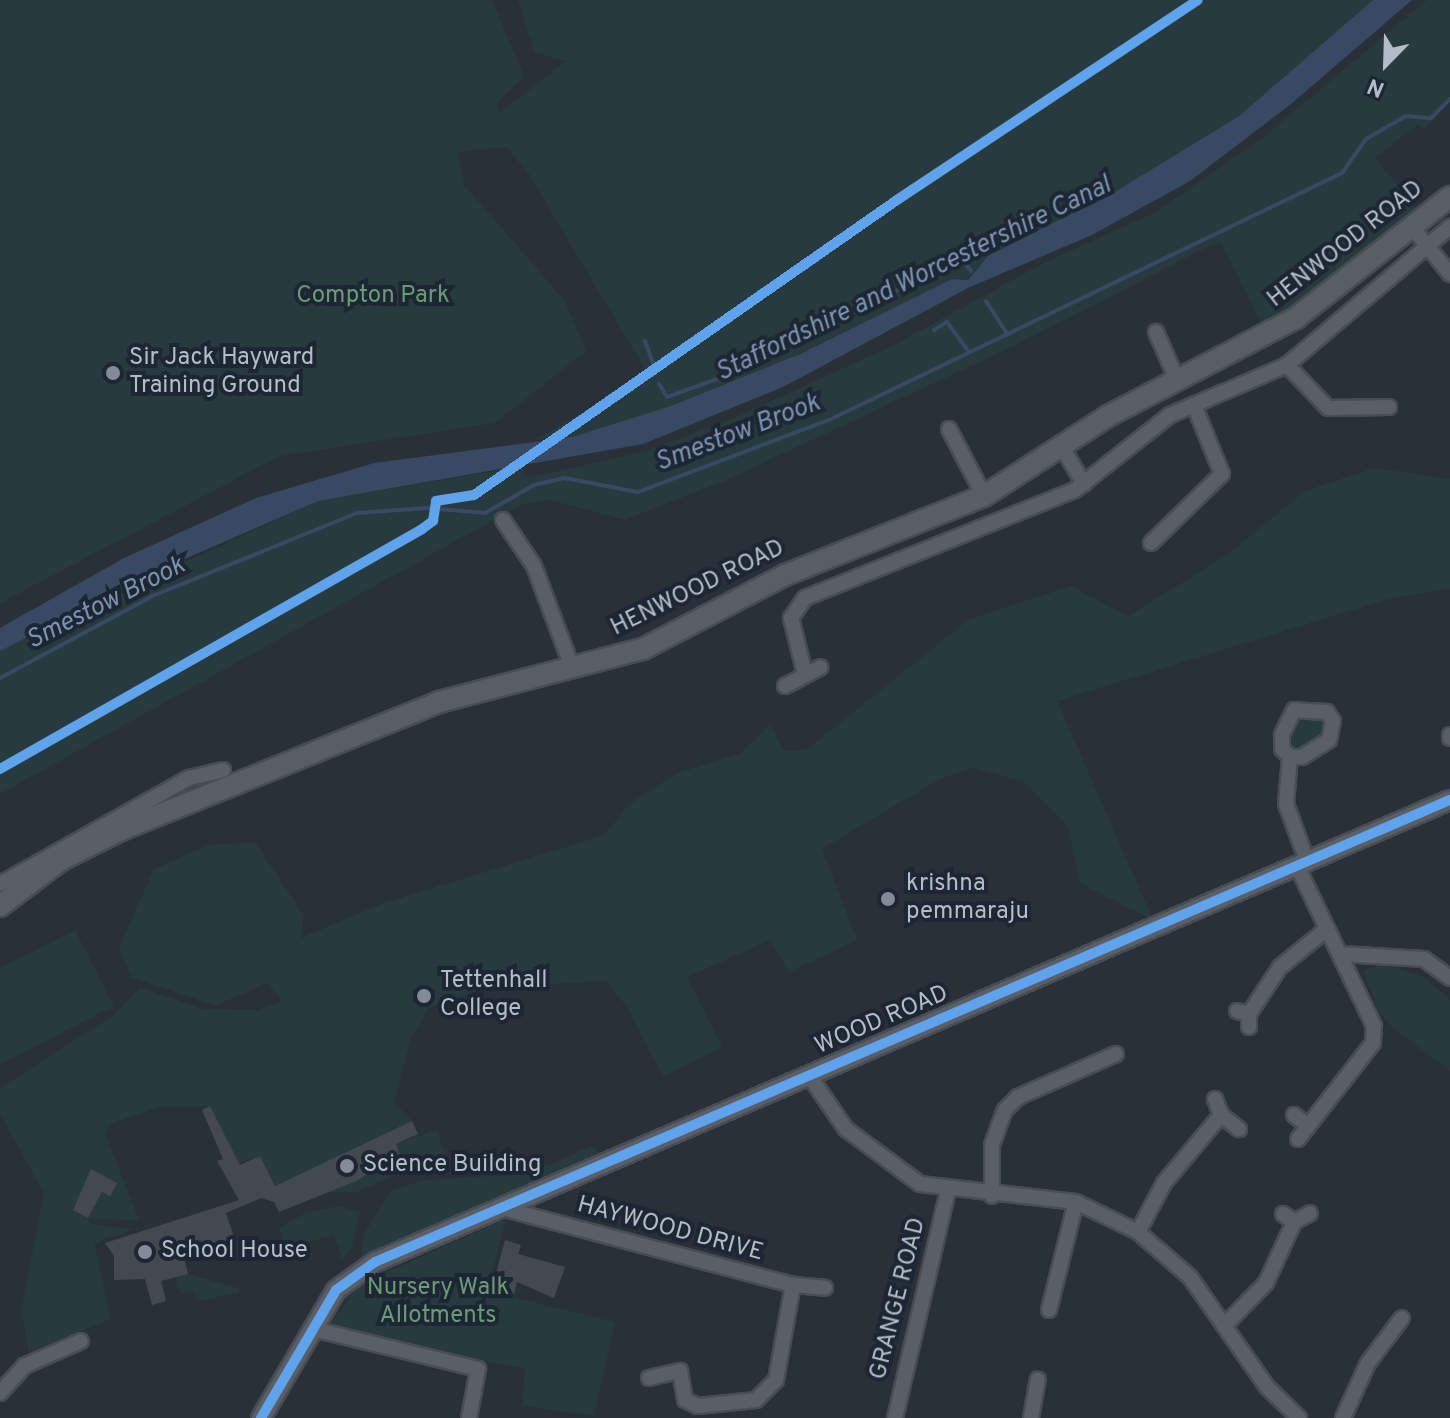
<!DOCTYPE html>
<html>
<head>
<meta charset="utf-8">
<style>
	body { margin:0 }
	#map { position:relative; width:1450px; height:1418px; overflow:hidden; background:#2a3038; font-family:Overpass,sans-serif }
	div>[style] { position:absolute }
	.green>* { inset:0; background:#273a3e }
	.water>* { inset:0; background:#384963 }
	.stream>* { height:4px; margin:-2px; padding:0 2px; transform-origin:2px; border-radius:2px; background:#384963 }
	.building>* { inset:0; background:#444950 }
	.roads { filter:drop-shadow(2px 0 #484c53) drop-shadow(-2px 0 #484c53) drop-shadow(0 2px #484c53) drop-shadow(0 -2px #484c53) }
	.minor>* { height:14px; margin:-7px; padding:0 7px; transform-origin:7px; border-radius:7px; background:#5a5e66 }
	.tertiary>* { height:18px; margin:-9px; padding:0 9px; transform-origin:9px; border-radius:9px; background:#5a5e66 }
	.secondary>* { height:20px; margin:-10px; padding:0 10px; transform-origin:10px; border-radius:10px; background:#595d64 }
	.cycleway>* { height:10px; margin:-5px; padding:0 5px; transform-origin:5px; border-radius:5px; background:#60a3ed }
	.dots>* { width:22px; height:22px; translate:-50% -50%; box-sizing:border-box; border:4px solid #1d2633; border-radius:50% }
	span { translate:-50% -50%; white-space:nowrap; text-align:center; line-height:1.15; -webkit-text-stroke:8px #1d2633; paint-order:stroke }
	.street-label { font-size:24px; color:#b4bcc9 }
	.park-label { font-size:24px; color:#6b9a76 }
	.poi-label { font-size:24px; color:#b4bcc9 }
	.left { translate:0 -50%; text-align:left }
	.water-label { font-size:26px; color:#7c92b1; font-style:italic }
	.north { position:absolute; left:1346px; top:24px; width:80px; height:80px; -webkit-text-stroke:6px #1d2633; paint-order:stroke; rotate:203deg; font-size:22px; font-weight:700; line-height:32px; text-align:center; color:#b4bcc9 }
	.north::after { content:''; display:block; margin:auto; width:28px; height:36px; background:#b4bcc9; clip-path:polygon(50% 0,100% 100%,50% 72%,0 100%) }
</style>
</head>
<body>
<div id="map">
	<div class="green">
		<div style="clip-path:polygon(0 0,492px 0,524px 76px,497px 103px,498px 114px,566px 61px,534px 52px,518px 0,1373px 0,1239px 116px,1118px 190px,988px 256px,967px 280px,952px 279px,800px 354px,671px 407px,572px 437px,537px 439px,648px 374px,529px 174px,506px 147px,457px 152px,465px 186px,565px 301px,586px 351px,495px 423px,280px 456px,0 603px)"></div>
		<div style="clip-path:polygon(1427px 0,1450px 0,1450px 99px,1425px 129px,1418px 125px,1375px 157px,1415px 208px,1302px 302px,1262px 326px,1221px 243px,1211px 245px,1020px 343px,724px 481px,624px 520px,551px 500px,521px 505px,0 794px,0 651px,32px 632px,318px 501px,488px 472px,524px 468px,524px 476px,546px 474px,646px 451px,732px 419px,892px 346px,1046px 262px,1156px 212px,1265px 136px)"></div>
		<div style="clip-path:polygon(evenodd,1374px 468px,1450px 479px,1450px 589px,1388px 599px,1057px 701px,1153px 920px,1080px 883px,1068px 827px,1024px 782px,973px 767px,938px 780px,822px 849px,857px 940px,789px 972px,770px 940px,687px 977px,722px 1047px,663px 1076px,627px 1007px,606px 981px,488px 988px,429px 1008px,410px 1041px,394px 1103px,412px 1121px,275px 1186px,260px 1156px,239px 1163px,210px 1106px,158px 1107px,111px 1124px,105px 1133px,139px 1220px,88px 1219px,90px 1224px,134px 1229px,94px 1243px,111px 1319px,29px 1352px,21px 1311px,44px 1193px,0 1114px,0 1088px,114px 1015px,140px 988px,202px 1009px,258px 1010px,282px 1001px,268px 983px,216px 1005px,131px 977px,119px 948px,154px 869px,209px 845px,255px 842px,304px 916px,301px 938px,384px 903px,605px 835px,628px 805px,677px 773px,740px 754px,771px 724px,783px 751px,806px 750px,968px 620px,1071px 586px,1128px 616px,1227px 555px,1305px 491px,1374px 468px,92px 1170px,110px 1196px,102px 1192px,88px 1218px,74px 1210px,92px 1170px)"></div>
		<div style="clip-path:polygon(1301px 716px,1324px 718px,1328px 727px,1324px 739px,1297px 753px,1287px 749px,1287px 731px)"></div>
		<div style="clip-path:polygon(75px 930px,114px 1006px,0 1064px,0 968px)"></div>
		<div style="clip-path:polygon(1383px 964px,1425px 977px,1450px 1000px,1450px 1071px,1390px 1025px,1377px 1007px,1363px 971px)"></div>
		<div style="clip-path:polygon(436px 1130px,450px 1165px,414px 1166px,357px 1192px,321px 1192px,373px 1173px,400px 1154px,396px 1144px)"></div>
		<div style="clip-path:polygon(592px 1145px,600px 1154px,360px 1259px,365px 1232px,391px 1191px,422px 1180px,508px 1175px,555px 1163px)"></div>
		<div style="clip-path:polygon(338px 1206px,360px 1212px,352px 1248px,342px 1260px,334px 1235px,285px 1248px,280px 1228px,305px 1213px)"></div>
		<div style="clip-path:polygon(506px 1219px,487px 1291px,615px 1322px,594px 1416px,522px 1406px,525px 1369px,327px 1329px,360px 1284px)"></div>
		<div style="clip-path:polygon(188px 1274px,239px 1288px,239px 1293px,197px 1301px,194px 1291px,182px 1294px,177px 1287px,176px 1277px)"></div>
	</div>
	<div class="water">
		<div style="clip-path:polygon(1373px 0,1412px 0,1291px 104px,1190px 181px,1092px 235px,970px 287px,783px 387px,643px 444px,318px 501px,150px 574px,0 651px,0 628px,124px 558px,256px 498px,374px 463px,572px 437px,671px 406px,800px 354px,952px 279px,968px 280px,988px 256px,1118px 190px,1239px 116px)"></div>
	</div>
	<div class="stream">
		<div style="left:986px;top:301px;width:40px;rotate:57.1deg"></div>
		<div style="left:934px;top:330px;width:15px;rotate:-32deg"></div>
		<div style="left:947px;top:322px;width:37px;rotate:54deg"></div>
		<div style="left:645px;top:341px;width:32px;rotate:70deg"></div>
		<div style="left:659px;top:384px;width:15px;rotate:58deg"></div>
		<div style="left:667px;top:397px;width:53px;rotate:-19.8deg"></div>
		<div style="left:717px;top:379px;width:205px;rotate:-26.1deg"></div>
		<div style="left:901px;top:289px;width:48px;rotate:-34deg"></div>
		<div style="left:941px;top:262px;width:24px;rotate:2deg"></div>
		<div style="left:965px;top:263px;width:10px;rotate:53deg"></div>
		<div style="left:0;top:678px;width:176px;rotate:-28.2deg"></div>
		<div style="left:155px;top:595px;width:218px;rotate:-22.1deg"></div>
		<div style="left:357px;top:513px;width:70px;rotate:-4.1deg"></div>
		<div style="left:427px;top:508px;width:58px;rotate:4.9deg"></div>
		<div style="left:485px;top:513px;width:56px;rotate:-29.7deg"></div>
		<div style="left:534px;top:485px;width:32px;rotate:-13deg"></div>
		<div style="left:565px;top:478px;width:74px;rotate:10.9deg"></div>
		<div style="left:638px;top:492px;width:204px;rotate:-20.7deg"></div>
		<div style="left:829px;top:420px;width:569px;rotate:-25.71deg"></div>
		<div style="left:1342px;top:173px;width:42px;rotate:-54.8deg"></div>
		<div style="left:1366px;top:139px;width:46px;rotate:-29.9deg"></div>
		<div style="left:1406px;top:116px;width:25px;rotate:5deg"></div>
		<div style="left:1431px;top:118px;width:27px;rotate:-45deg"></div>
	</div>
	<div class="building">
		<div style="clip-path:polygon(210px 1106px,240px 1165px,260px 1156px,275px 1186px,412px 1121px,418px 1134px,396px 1144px,400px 1154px,356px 1181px,279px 1212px,274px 1202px,261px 1198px,226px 1213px,235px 1240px,210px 1250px,200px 1240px,181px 1245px,188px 1274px,161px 1281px,166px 1301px,152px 1305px,145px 1279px,114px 1280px,114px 1256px,105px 1243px,239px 1200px,217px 1161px,223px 1159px,202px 1110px)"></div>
		<div style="clip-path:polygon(91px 1169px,117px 1183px,110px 1196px,102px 1192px,88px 1218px,73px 1210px)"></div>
		<div style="clip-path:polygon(505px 1240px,521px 1245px,518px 1254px,565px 1267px,554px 1298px,517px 1282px,514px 1294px,492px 1288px)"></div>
	</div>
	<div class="roads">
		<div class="minor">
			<div style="left:1413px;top:228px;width:59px;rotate:51.2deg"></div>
			<div style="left:1156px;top:332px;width:55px;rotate:66.3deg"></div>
			<div style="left:1287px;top:365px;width:59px;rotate:46.4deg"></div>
			<div style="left:1328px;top:408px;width:61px;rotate:-0.9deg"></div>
			<div style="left:949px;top:429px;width:76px;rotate:62.4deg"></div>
			<div style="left:1062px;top:447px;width:43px;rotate:59.3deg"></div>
			<div style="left:503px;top:520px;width:55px;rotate:56deg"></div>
			<div style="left:534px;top:566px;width:111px;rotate:69.4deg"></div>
			<div style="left:1151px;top:543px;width:99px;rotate:-44.2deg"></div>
			<div style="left:1222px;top:474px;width:74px;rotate:-112.1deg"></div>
			<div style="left:805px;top:674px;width:58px;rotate:-104deg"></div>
			<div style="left:791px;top:618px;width:24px;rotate:-55deg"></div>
			<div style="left:805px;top:598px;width:291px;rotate:-21.8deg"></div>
			<div style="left:1075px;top:490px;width:121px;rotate:-38.3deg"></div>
			<div style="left:1170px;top:415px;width:127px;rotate:-23.1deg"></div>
			<div style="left:1287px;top:365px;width:214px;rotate:-40.3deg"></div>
			<div style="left:785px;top:686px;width:40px;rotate:-28deg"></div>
			<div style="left:1450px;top:735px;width:3px;rotate:90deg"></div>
			<div style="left:1290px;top:757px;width:12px"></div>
			<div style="left:1302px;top:757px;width:32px;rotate:-32deg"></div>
			<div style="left:1329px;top:740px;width:19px;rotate:-78deg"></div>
			<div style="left:1333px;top:721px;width:11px;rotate:-124deg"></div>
			<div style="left:1327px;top:712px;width:33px;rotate:-177deg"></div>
			<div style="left:1294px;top:710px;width:28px;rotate:116deg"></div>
			<div style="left:1282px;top:735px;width:14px;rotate:90deg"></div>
			<div style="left:1282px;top:749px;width:11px;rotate:45deg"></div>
			<div style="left:1290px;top:757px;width:47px;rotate:94.9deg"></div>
			<div style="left:1286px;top:804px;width:63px;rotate:69.6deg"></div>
			<div style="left:0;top:884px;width:217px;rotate:-29.3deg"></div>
			<div style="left:189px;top:778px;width:35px;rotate:-13deg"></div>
			<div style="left:1341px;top:954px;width:83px;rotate:3.4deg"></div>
			<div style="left:1424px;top:959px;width:32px;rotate:36deg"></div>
			<div style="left:1237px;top:1011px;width:12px;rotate:14deg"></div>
			<div style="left:1249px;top:1014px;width:13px;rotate:90deg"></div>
			<div style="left:1249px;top:1014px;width:56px;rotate:-56.6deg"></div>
			<div style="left:1280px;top:967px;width:60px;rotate:-39deg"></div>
			<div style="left:808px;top:1074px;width:67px;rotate:55.4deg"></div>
			<div style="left:846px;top:1129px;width:92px;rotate:36.6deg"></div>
			<div style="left:920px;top:1184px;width:157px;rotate:6.6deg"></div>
			<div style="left:1076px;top:1202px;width:69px;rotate:25.8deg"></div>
			<div style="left:1138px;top:1232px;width:69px;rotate:40.9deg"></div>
			<div style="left:1190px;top:1277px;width:134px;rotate:55deg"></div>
			<div style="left:1267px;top:1387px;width:45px;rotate:44.1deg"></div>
			<div style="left:1215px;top:1099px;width:17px;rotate:69deg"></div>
			<div style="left:1221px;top:1115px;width:23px;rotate:38deg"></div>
			<div style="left:1294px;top:1115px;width:18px;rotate:38deg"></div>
			<div style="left:1298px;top:1139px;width:122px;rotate:-52deg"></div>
			<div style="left:1373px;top:1043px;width:17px;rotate:-87deg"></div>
			<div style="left:1374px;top:1026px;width:175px;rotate:-115.7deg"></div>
			<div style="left:992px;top:1196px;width:51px;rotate:-90deg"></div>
			<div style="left:992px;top:1145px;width:37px;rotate:-70deg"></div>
			<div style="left:1005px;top:1110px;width:18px;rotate:-45deg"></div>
			<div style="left:1018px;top:1097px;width:107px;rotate:-23.7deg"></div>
			<div style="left:505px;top:1209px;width:298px;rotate:14.8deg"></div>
			<div style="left:793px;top:1285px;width:32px;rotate:5deg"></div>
			<div style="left:1283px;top:1214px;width:14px;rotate:36deg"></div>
			<div style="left:1294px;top:1222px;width:18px;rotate:-29deg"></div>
			<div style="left:1138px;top:1232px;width:55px;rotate:-62deg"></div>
			<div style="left:1164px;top:1183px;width:89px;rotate:-50deg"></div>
			<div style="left:1049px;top:1310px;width:111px;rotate:-76deg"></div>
			<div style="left:1227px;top:1323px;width:56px;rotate:-45.7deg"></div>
			<div style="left:1266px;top:1283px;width:67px;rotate:-65.3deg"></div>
			<div style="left:313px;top:1329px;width:170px;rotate:13.6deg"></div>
			<div style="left:478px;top:1369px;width:50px;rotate:100.4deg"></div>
			<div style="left:649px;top:1378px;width:32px;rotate:-13deg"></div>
			<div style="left:680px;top:1371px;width:29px;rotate:80deg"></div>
			<div style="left:685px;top:1400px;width:14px;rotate:25deg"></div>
			<div style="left:698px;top:1406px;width:58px;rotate:-5.9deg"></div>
			<div style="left:756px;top:1400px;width:28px;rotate:-45deg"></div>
			<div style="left:776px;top:1380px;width:97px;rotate:-79.9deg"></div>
			<div style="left:0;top:1393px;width:36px;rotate:-48deg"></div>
			<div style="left:24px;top:1366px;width:62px;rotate:-23.7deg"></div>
			<div style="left:895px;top:1418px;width:233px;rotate:-76.9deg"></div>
			<div style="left:1031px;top:1418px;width:39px;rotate:-80deg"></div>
			<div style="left:1343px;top:1418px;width:60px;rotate:-65.6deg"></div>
			<div style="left:1368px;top:1363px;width:56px;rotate:-52.9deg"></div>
		</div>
		<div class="tertiary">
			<div style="left:261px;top:1418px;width:148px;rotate:-59.6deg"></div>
			<div style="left:336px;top:1290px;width:48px;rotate:-35.7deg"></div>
			<div style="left:375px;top:1262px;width:1170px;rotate:-23.26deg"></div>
		</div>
		<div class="secondary">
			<div style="left:0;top:906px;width:76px;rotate:-37deg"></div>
			<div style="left:61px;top:860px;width:67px;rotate:-26.6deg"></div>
			<div style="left:121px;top:830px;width:343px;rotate:-21.9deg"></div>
			<div style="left:439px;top:702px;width:211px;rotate:-14.6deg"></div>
			<div style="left:643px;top:649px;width:160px;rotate:-27.5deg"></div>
			<div style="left:785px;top:575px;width:214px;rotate:-21.7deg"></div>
			<div style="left:984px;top:496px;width:148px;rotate:-32.8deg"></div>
			<div style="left:1108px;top:416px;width:212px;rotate:-27.5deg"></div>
			<div style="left:1296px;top:318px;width:196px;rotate:-38.2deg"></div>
		</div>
	</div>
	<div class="cycleway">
		<div style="left:0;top:769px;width:485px;rotate:-29.6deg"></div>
		<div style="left:422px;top:529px;width:14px;rotate:-36deg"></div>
		<div style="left:433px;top:521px;width:20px;rotate:-81deg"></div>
		<div style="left:436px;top:501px;width:38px;rotate:-9deg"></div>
		<div style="left:474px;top:495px;width:516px;rotate:-34.89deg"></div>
		<div style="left:897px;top:200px;width:361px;rotate:-33.6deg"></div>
		<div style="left:261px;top:1418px;width:148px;rotate:-59.6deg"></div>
		<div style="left:336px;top:1290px;width:48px;rotate:-35.7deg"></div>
		<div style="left:375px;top:1262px;width:1170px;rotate:-23.26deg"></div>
	</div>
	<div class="dots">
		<div style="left:113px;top:373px;background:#848b96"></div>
		<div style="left:888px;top:899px;background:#848b96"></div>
		<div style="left:424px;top:996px;background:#848b96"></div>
		<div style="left:347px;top:1166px;background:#848b96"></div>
		<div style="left:145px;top:1252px;background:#848b96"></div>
	</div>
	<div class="street-label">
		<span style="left:1346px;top:245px;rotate:-38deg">HENWOOD ROAD</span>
		<span style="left:698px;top:589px;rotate:-26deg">HENWOOD ROAD</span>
		<span style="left:882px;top:1021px;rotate:-23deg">WOOD ROAD</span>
		<span style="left:670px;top:1230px;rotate:15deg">HAYWOOD DRIVE</span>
		<span style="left:899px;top:1299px;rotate:-76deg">GRANGE ROAD</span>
	</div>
	<div class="park-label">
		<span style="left:373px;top:297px">Compton Park</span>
		<span style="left:438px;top:1303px">Nursery Walk<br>Allotments</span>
	</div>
	<div class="poi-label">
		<span class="left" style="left:129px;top:373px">Sir Jack Hayward<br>Training Ground</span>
		<span class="left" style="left:906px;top:899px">krishna<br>pemmaraju</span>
		<span class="left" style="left:440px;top:996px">Tettenhall<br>College</span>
		<span class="left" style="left:363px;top:1166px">Science Building</span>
		<span class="left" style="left:161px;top:1252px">School House</span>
	</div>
	<div class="water-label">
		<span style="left:914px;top:280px;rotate:-26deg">Staffordshire and Worcestershire Canal</span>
		<span style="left:738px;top:434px;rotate:-21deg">Smestow Brook</span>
		<span style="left:106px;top:604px;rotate:-27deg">Smestow Brook</span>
	</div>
	<div class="north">N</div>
</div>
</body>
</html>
